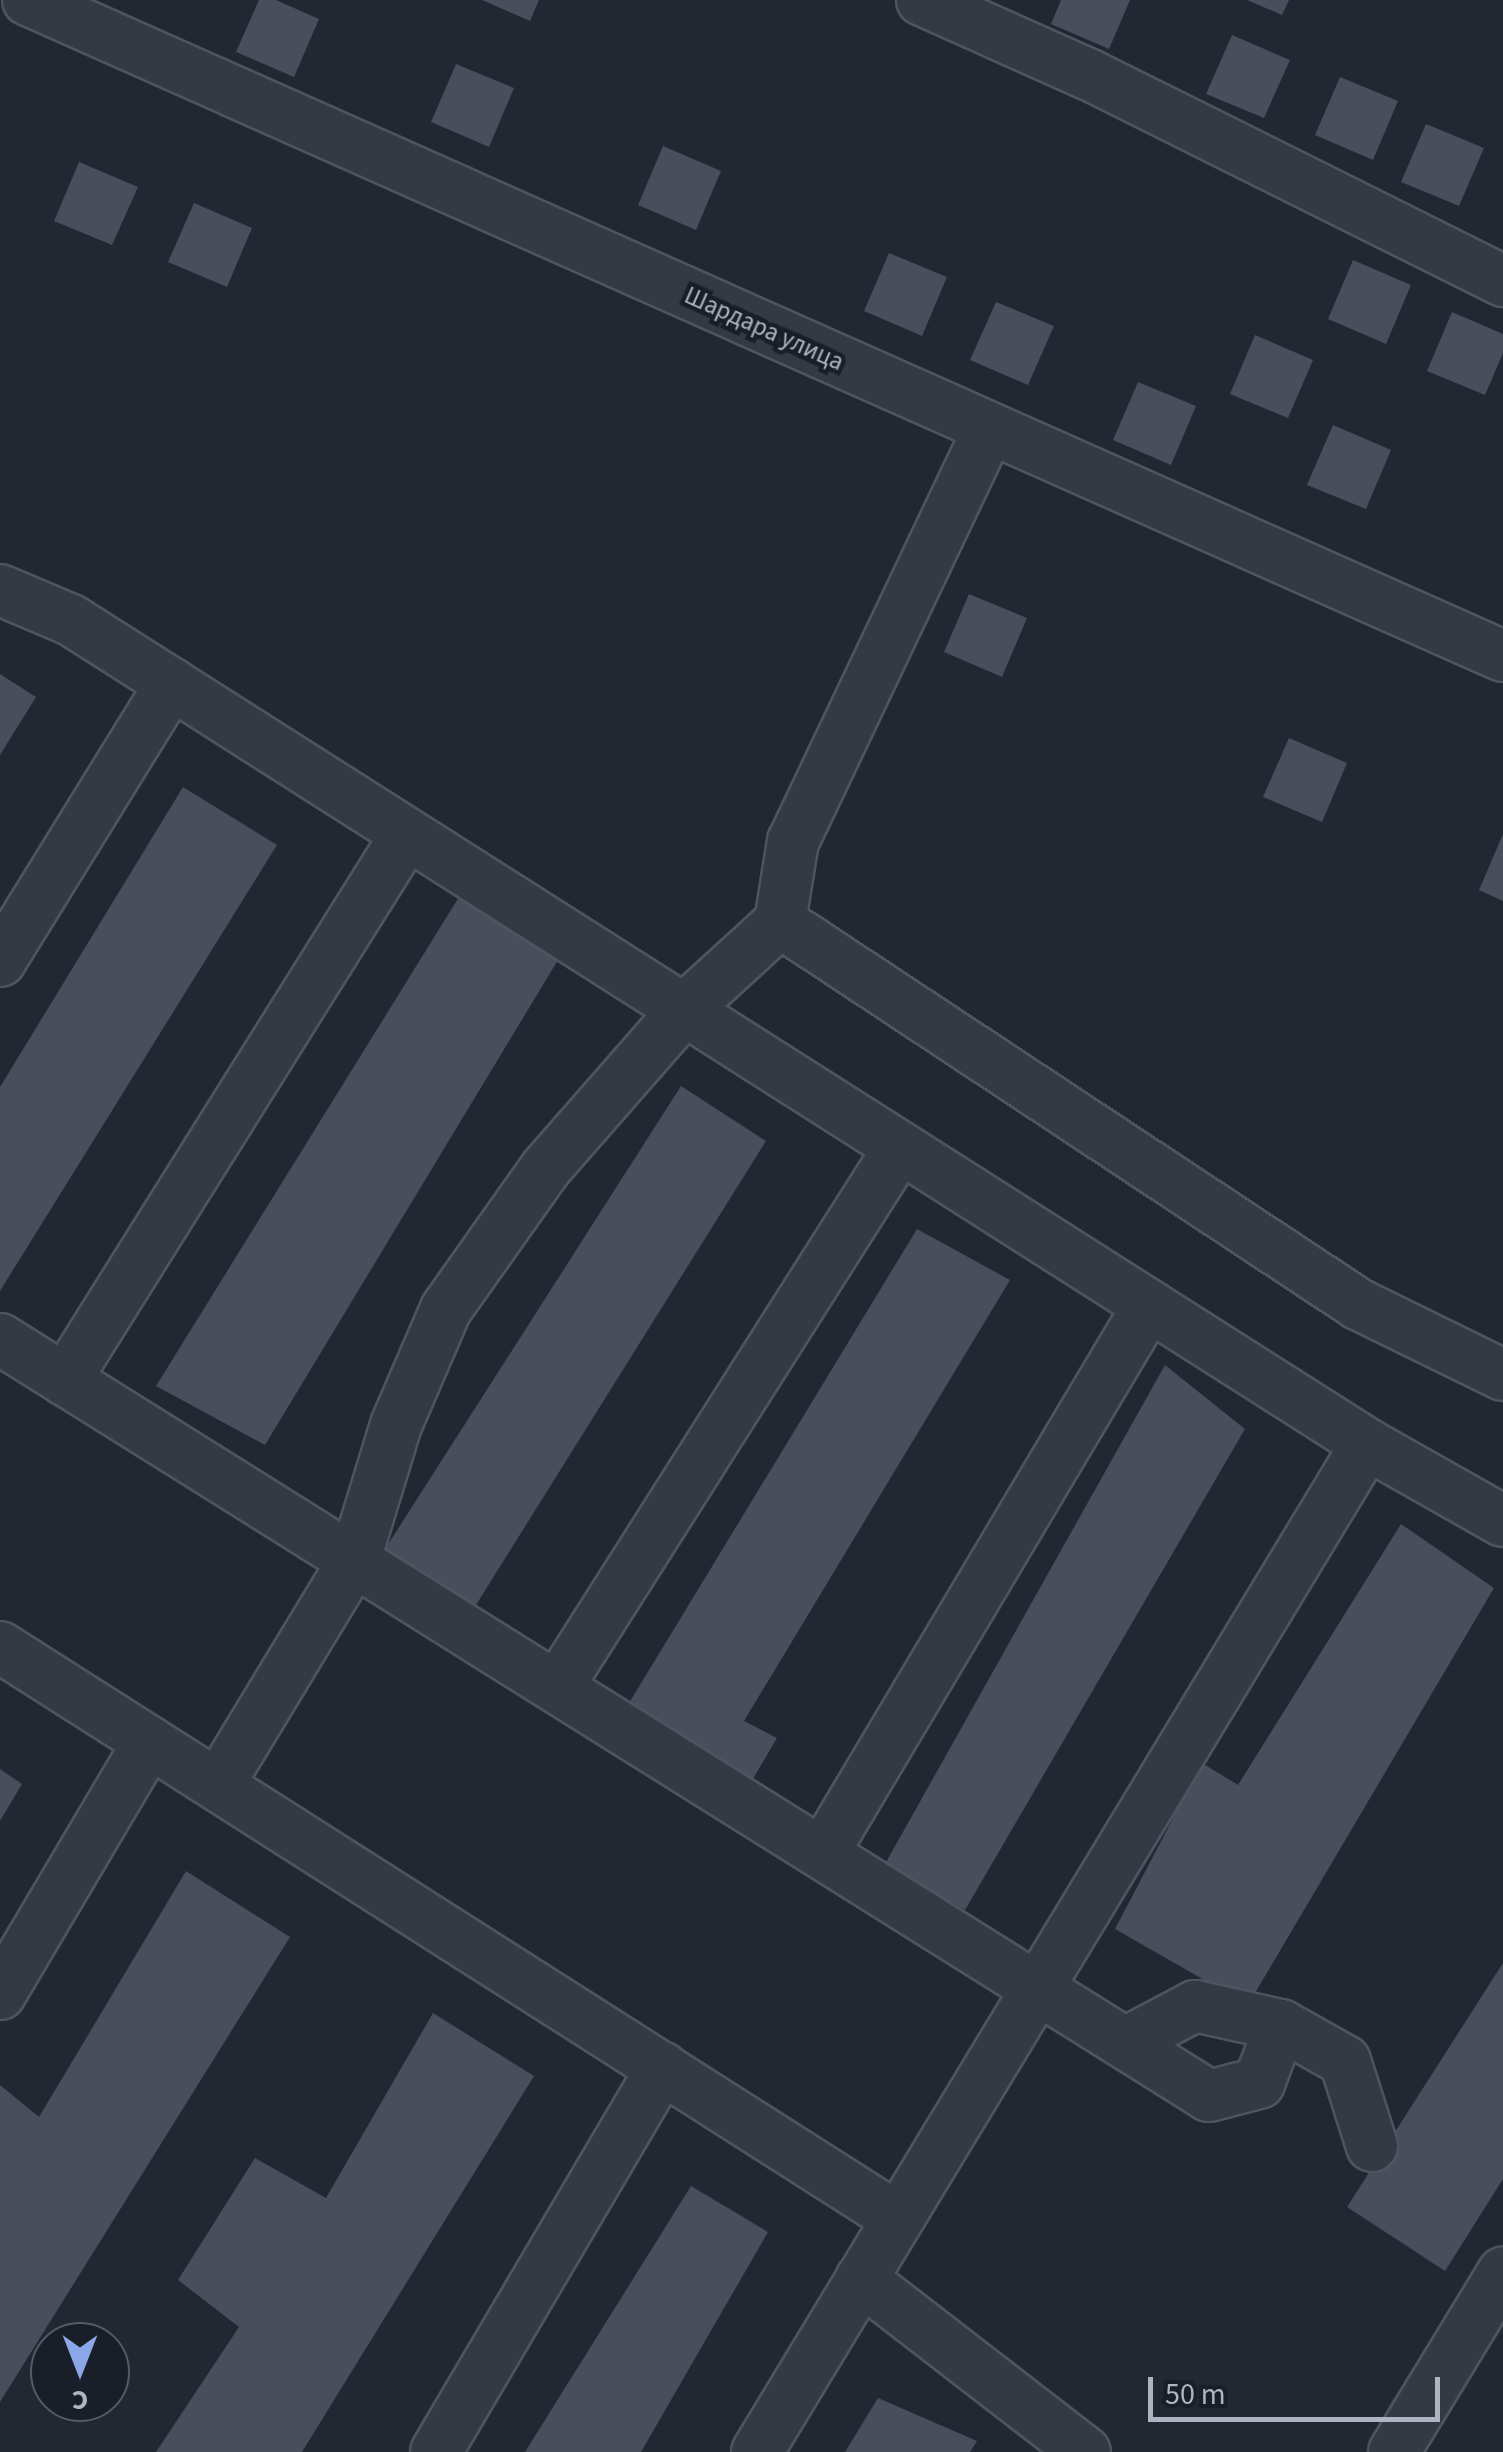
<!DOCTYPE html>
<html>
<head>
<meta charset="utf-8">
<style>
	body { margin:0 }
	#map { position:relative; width:1503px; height:2452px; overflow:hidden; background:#222732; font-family:"Source Sans 3",sans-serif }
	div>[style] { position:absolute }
	.building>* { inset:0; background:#484e5c }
	.roads { filter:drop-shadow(2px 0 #4f545e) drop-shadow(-2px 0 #4f545e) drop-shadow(0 2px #4f545e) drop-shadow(0 -2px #4f545e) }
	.minor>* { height:50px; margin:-25px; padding:0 25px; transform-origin:25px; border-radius:25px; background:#343943 }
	span { translate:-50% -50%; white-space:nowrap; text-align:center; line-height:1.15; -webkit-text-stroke:9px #1a1e28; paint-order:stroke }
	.street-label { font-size:25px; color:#afb4c0 }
	.north { position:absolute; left:30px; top:2322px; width:100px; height:100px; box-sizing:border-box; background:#1a1e28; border:2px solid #565a65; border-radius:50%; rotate:180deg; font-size:28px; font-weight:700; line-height:40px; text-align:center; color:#afb4c0 }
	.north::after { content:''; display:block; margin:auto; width:35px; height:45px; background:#8ca7e8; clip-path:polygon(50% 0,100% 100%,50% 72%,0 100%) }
	.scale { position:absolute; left:1148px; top:2377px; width:292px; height:45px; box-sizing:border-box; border:5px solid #afb4c0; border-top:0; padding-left:12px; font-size:30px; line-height:35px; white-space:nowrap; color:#afb4c0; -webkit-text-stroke:8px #1a1e28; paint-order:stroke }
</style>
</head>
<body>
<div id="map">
	<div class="building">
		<div style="clip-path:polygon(259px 0,276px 0,319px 19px,294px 77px,236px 52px)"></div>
		<div style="clip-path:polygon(482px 0,539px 0,530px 21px)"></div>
		<div style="clip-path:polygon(1061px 0,1130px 0,1109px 49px,1051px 24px)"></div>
		<div style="clip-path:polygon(1247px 0,1289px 0,1282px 15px)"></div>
		<div style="clip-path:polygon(1232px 35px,1290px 60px,1264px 118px,1206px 94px)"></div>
		<div style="clip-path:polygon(456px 64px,514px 88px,489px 147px,431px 122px)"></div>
		<div style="clip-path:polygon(1340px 77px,1398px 101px,1373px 160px,1315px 135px)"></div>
		<div style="clip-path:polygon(1426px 124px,1484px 148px,1459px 206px,1401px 182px)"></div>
		<div style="clip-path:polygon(663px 146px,721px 171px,696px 230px,638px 205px)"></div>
		<div style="clip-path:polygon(79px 162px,138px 187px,112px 245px,54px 221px)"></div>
		<div style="clip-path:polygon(194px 203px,252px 228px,227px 287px,168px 262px)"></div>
		<div style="clip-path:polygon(889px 253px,947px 277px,922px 336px,864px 311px)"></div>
		<div style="clip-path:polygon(1353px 260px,1411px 285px,1386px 344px,1328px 319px)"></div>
		<div style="clip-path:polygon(996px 302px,1054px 326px,1028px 385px,970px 360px)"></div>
		<div style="clip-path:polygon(1452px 312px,1503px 334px,1503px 353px,1485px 395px,1427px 371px)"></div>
		<div style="clip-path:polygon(1255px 335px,1313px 360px,1288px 418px,1230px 394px)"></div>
		<div style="clip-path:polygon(1138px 382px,1196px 406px,1171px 465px,1113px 440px)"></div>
		<div style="clip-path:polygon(1333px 425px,1391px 450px,1366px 509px,1307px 485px)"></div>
		<div style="clip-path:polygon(969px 594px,1027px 618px,1002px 677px,944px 652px)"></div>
		<div style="clip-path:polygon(0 674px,36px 697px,0 755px)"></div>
		<div style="clip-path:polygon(1289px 738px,1347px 763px,1322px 822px,1263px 797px)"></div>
		<div style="clip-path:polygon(183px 787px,277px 845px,0 1291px,0 1087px)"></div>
		<div style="clip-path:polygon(1503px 834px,1503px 901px,1479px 890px)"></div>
		<div style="clip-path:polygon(459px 897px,558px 960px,265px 1445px,156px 1386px)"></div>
		<div style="clip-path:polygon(681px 1086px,766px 1141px,471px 1613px,378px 1560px)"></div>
		<div style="clip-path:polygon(917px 1229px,1010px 1280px,744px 1721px,777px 1738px,747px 1789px,626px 1708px)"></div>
		<div style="clip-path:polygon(1165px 1365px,1245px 1429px,965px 1910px,885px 1864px)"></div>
		<div style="clip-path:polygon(1401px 1524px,1494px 1588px,1248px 2005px,1115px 1929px,1202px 1763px,1238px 1785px)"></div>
		<div style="clip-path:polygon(0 1769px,22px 1784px,0 1821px)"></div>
		<div style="clip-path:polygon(186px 1871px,290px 1937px,0 2402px,0 2085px,39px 2117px)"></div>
		<div style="clip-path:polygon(1503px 1963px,1503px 2179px,1445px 2271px,1347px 2207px)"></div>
		<div style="clip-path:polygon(433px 2013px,534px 2076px,302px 2452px,156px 2452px,239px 2327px,178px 2280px,255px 2158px,326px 2198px)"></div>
		<div style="clip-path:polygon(691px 2186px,768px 2232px,641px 2452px,525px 2452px)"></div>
		<div style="clip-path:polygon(878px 2398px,977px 2441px,970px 2452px,845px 2452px)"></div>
	</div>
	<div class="roads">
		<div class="minor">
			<div style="left:28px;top:0;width:1614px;rotate:23.98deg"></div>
			<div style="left:922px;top:0;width:184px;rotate:24.1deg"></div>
			<div style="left:1090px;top:75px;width:462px;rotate:26.5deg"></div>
			<div style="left:989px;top:429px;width:456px;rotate:115.4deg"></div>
			<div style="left:793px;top:841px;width:82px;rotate:99.1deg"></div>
			<div style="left:780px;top:922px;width:693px;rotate:33.46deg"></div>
			<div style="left:1358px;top:1304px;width:161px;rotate:26.1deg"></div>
			<div style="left:0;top:590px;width:77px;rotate:22.9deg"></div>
			<div style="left:71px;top:620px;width:1536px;rotate:32.45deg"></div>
			<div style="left:1367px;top:1444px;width:156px;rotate:29.5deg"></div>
			<div style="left:0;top:961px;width:326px;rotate:-58.3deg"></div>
			<div style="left:0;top:1339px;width:1426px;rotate:32.05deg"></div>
			<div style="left:1209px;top:2096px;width:52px;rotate:-14.6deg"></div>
			<div style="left:1259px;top:2083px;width:62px;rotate:-69.2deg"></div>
			<div style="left:65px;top:1380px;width:644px;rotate:-57.94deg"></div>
			<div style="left:0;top:1647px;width:1063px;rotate:32.48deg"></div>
			<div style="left:558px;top:1686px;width:638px;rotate:-57.6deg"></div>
			<div style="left:218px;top:1785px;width:264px;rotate:-58.8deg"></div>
			<div style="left:355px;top:1559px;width:140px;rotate:-73deg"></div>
			<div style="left:396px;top:1425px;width:126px;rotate:-66.7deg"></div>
			<div style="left:446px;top:1309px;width:171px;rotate:-54.7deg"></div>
			<div style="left:545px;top:1169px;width:211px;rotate:-48.8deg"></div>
			<div style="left:684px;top:1010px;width:130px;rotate:-42.5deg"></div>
			<div style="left:824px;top:1851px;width:635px;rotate:-59.24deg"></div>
			<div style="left:0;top:1994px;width:293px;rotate:-59.4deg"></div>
			<div style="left:1127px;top:2042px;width:77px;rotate:-27.9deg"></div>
			<div style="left:1195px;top:2006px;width:88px;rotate:12.5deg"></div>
			<div style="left:1281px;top:2025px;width:73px;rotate:29.4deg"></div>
			<div style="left:1345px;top:2061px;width:89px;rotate:72.4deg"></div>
			<div style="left:861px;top:2279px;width:283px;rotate:37.7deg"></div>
			<div style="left:436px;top:2452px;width:446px;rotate:-59.5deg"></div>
			<div style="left:757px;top:2452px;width:1178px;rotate:-58.82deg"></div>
			<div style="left:1394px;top:2452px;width:210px;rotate:-58.7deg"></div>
		</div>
	</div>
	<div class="street-label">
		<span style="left:764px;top:329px;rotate:24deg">Шардара улица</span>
	</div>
	<div class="north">С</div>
	<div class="scale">50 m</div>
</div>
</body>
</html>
